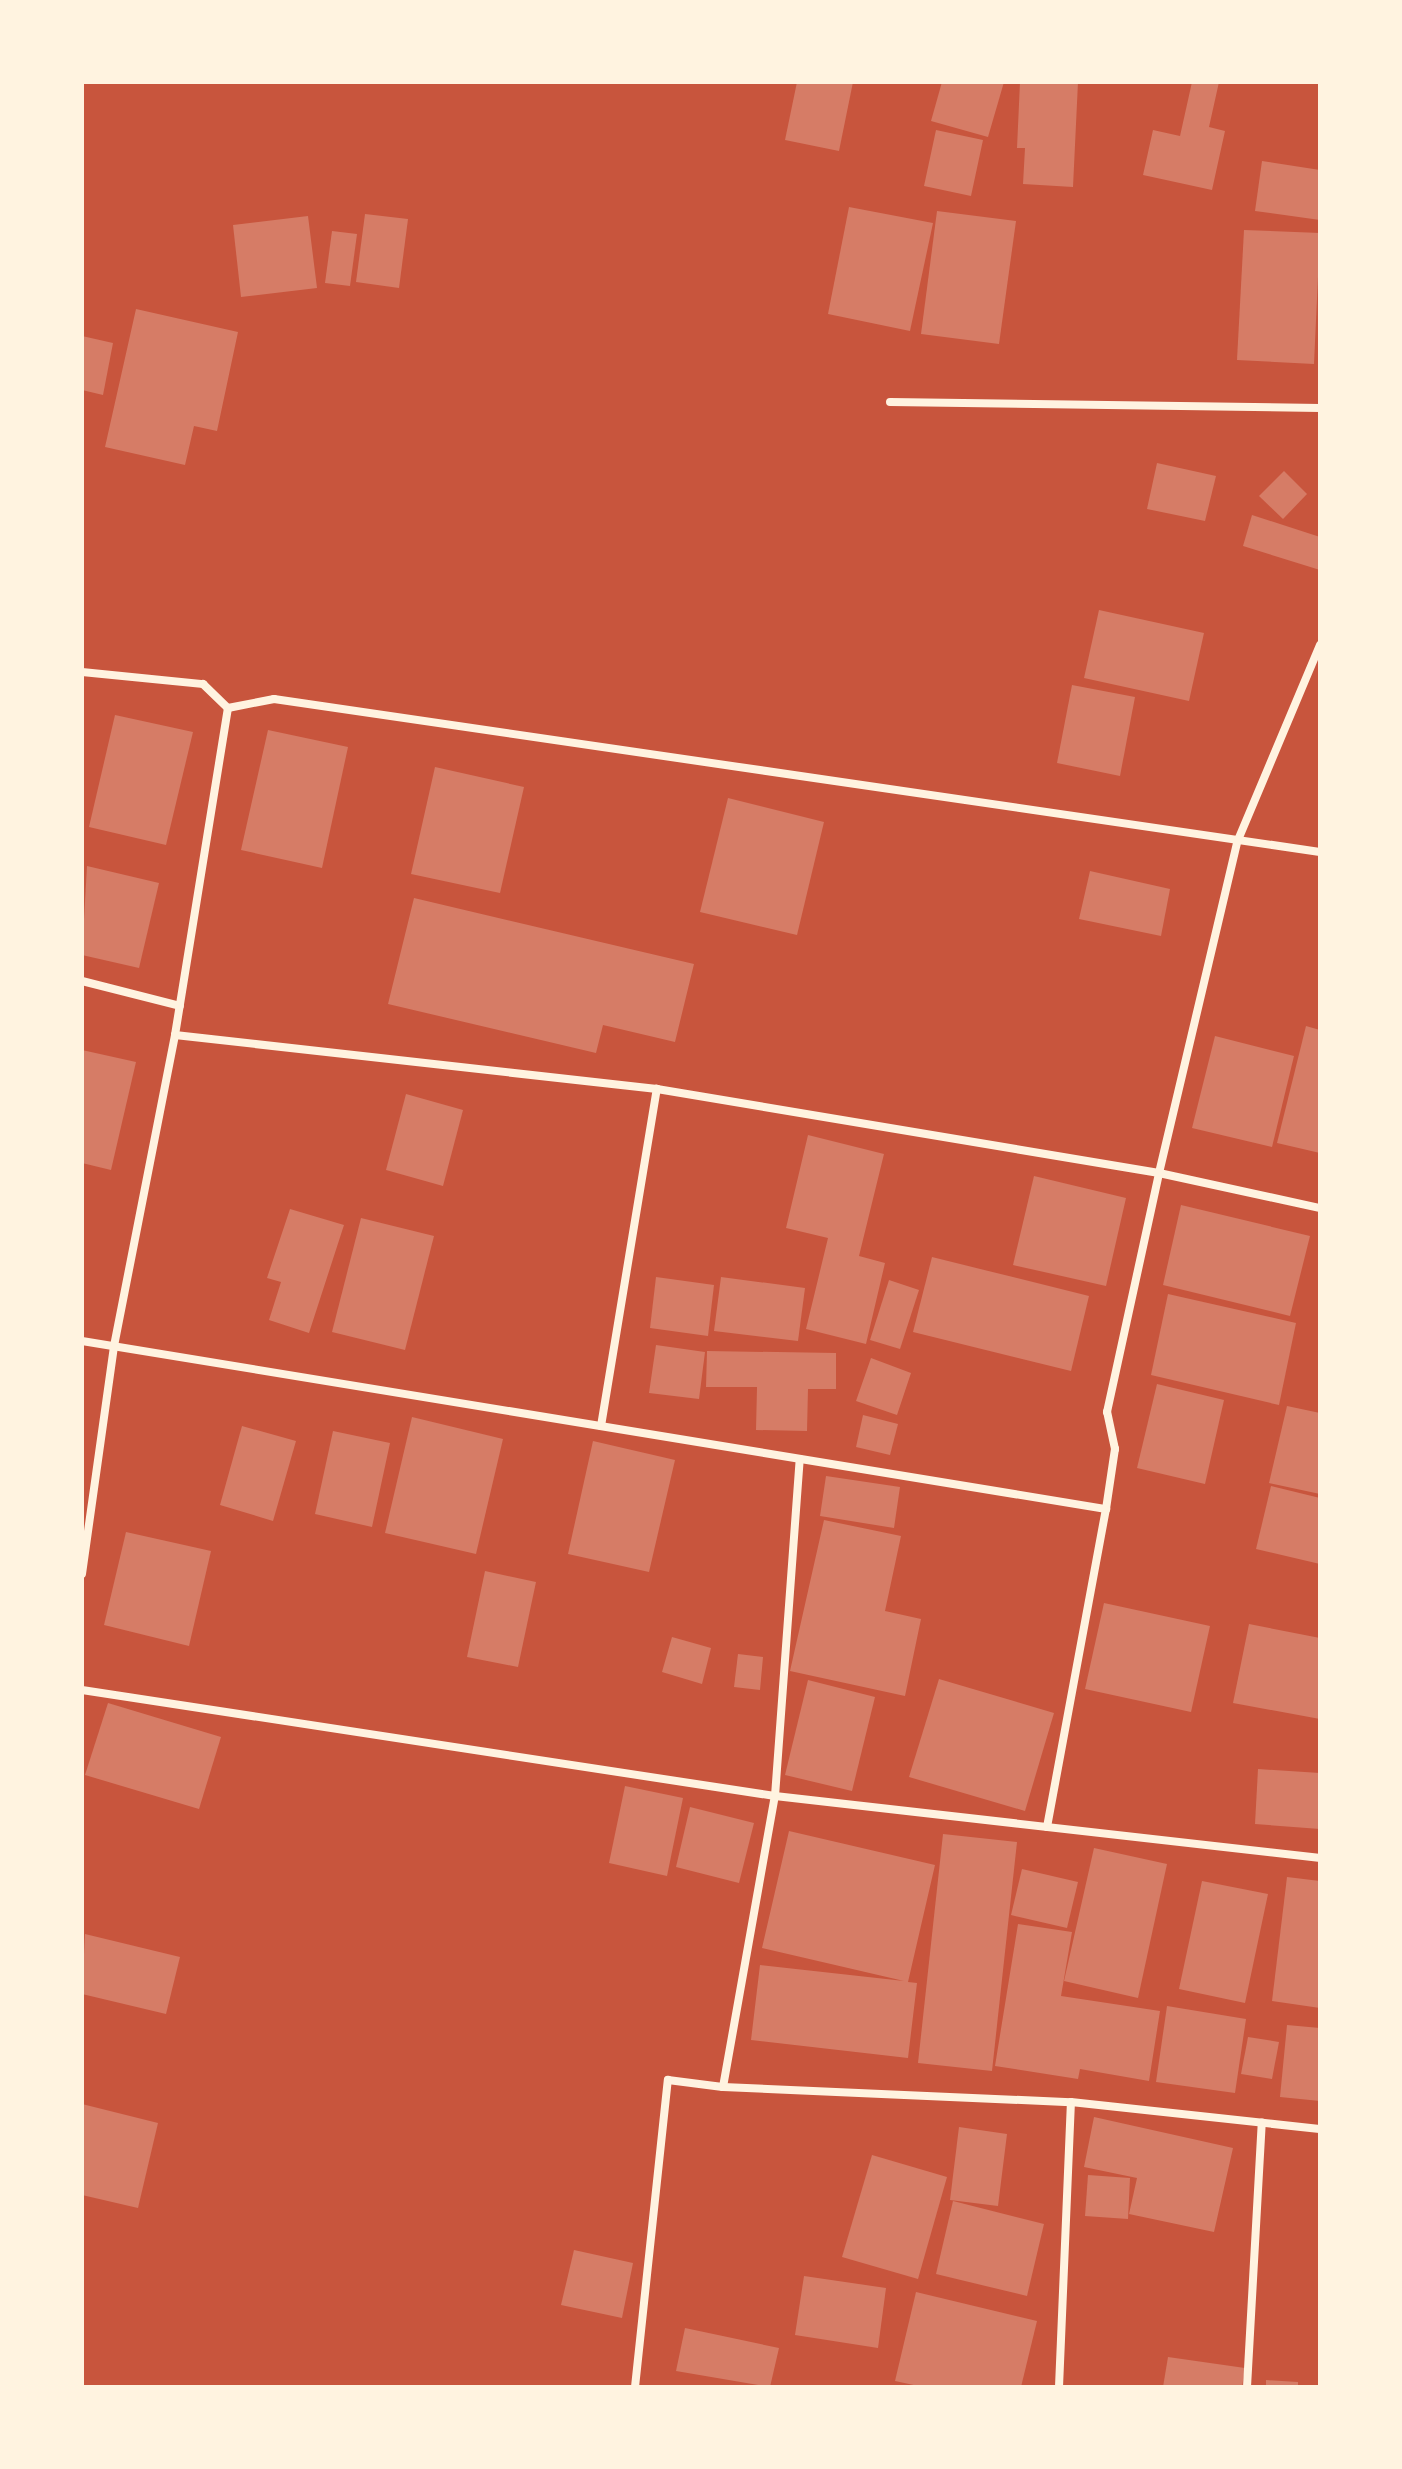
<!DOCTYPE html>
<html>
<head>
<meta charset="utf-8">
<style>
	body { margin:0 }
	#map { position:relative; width:1402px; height:2469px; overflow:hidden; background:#c8553d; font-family:"PT Sans Narrow",sans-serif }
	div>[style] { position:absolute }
	.building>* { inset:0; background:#d67c66 }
	.minor>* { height:8px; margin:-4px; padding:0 4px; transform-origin:4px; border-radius:4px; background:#fff3e0 }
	span { translate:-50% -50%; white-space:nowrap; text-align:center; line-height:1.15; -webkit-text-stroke:8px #fff3e0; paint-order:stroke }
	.frame { position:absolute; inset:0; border:84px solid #fff3e0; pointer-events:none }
</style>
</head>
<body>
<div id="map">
	<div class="building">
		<div style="clip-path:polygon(797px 82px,853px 82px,839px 151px,785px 140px)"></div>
		<div style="clip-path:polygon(942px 82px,1004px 82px,988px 137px,931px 121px)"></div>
		<div style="clip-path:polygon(1020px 82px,1078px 82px,1073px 187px,1023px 184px,1025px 148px,1017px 148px)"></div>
		<div style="clip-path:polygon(1192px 82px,1219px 82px,1209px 127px,1225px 131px,1212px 190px,1143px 175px,1153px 130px,1180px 136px)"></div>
		<div style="clip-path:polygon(936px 130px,983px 140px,971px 196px,924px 186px)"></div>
		<div style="clip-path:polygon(1262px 161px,1320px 170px,1320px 220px,1255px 211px)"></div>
		<div style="clip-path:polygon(849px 207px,933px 223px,910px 331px,828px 314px)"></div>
		<div style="clip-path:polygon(937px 211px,1016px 221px,999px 344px,921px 334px)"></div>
		<div style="clip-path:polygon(365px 214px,408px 219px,399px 288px,356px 282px)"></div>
		<div style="clip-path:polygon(308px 216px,317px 288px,241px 297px,233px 225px)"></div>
		<div style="clip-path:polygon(1244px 230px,1320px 233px,1314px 364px,1237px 360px)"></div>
		<div style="clip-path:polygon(332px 231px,357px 234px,350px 286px,325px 283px)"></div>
		<div style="clip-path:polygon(136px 309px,238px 332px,217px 431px,194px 426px,185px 465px,105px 447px)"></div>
		<div style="clip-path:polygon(82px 336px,113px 343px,103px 395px,82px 390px)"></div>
		<div style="clip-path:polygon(1157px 463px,1216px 476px,1205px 521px,1147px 509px)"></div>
		<div style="clip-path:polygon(1284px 471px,1307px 494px,1283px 519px,1259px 496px)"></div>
		<div style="clip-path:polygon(1252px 515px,1320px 537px,1320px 570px,1243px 546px)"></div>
		<div style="clip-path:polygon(1099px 610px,1204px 633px,1189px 701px,1084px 678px)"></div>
		<div style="clip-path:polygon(1072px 685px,1135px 697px,1120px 776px,1057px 763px)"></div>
		<div style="clip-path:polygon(115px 715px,193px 732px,166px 845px,89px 827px)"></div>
		<div style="clip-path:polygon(268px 730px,348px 747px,322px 868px,241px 850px)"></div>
		<div style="clip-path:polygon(435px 767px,524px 787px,500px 893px,411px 874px)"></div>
		<div style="clip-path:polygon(728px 798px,824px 822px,797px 935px,700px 912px)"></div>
		<div style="clip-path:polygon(87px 866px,159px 883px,139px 968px,82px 955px)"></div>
		<div style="clip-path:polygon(1090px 871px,1170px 889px,1161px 936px,1079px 919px)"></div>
		<div style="clip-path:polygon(414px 898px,694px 964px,675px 1042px,603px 1025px,596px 1053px,388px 1004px)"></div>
		<div style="clip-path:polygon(1306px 1026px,1320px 1030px,1320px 1153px,1277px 1143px)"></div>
		<div style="clip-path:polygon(1215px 1036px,1294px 1056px,1272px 1147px,1192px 1128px)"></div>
		<div style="clip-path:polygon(82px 1050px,136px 1062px,111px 1170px,82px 1163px)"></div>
		<div style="clip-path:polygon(406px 1094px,463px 1110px,443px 1186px,386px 1170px)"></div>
		<div style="clip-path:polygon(808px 1135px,884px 1154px,859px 1256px,885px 1263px,866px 1344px,806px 1329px,828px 1238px,786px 1228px)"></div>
		<div style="clip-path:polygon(1034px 1176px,1126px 1198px,1106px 1286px,1013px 1265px)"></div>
		<div style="clip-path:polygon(1181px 1205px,1310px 1236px,1290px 1316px,1163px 1285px)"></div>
		<div style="clip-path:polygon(290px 1209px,344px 1225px,309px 1333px,269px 1320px,281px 1282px,267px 1278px)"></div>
		<div style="clip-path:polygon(361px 1218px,434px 1236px,405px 1350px,332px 1332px)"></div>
		<div style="clip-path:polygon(932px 1257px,1089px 1296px,1071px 1371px,913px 1332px)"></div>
		<div style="clip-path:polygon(656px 1277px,714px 1285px,708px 1336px,650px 1328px)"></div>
		<div style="clip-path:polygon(721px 1277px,805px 1288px,798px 1341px,714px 1331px)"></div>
		<div style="clip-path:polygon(889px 1280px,919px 1290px,900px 1349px,870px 1340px)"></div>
		<div style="clip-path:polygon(1168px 1294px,1296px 1323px,1279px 1405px,1151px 1375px)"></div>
		<div style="clip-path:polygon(656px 1345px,705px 1352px,699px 1399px,649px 1393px)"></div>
		<div style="clip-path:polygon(707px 1351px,836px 1353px,836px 1389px,808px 1389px,807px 1431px,756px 1430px,757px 1387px,706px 1387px)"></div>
		<div style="clip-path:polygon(871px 1358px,911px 1373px,897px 1415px,856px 1401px)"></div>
		<div style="clip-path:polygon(1157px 1384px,1224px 1400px,1205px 1484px,1137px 1468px)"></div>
		<div style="clip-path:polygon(1287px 1406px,1320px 1413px,1320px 1494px,1269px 1483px)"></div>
		<div style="clip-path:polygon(863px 1415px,898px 1424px,890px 1455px,856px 1447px)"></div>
		<div style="clip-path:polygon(412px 1417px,503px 1439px,476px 1554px,385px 1533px)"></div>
		<div style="clip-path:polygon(242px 1426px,296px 1441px,273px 1521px,220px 1505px)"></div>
		<div style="clip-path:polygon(333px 1431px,390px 1443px,372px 1527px,315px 1514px)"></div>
		<div style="clip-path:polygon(593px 1441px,675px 1460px,649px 1572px,568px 1554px)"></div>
		<div style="clip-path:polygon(826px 1476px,900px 1487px,894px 1528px,820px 1516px)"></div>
		<div style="clip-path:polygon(1271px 1486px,1320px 1498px,1320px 1564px,1256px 1549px)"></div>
		<div style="clip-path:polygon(824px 1520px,901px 1536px,885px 1611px,921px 1619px,905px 1696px,790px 1671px)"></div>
		<div style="clip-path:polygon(126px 1532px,211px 1551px,189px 1646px,104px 1625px)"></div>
		<div style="clip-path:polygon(485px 1571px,536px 1582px,518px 1667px,467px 1657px)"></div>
		<div style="clip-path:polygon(1104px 1603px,1210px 1626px,1191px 1712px,1085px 1689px)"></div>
		<div style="clip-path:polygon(1249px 1624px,1320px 1638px,1320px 1719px,1233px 1703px)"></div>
		<div style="clip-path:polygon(672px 1637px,711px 1648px,702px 1684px,662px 1672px)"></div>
		<div style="clip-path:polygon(738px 1654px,763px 1657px,760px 1690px,734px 1687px)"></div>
		<div style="clip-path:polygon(939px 1679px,1054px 1713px,1025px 1811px,909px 1777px)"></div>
		<div style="clip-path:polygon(808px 1680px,875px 1697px,852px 1791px,785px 1775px)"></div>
		<div style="clip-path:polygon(108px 1703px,221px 1737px,199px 1809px,85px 1775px)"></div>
		<div style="clip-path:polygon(1258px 1769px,1320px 1773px,1320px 1829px,1255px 1824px)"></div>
		<div style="clip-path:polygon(625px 1786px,683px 1798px,667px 1876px,609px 1863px)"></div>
		<div style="clip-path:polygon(690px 1807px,754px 1823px,739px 1883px,676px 1867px)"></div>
		<div style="clip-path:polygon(789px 1831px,935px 1865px,908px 1982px,917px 1983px,908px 2058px,751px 2040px,760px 1965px,904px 1981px,762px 1948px)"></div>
		<div style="clip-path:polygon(943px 1834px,1017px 1842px,992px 2071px,918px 2063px)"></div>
		<div style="clip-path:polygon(1094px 1848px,1167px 1864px,1138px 1998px,1064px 1981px)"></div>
		<div style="clip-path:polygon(1022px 1869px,1078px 1882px,1067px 1928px,1011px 1915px)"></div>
		<div style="clip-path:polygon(1287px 1877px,1320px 1881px,1320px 2008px,1272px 2001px)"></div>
		<div style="clip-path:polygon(1202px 1881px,1268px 1894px,1245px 2003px,1179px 1989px)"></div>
		<div style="clip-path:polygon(1018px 1924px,1072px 1932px,1061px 1996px,1160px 2011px,1149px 2081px,1080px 2069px,1078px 2079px,995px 2066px)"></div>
		<div style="clip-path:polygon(85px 1934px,180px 1957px,166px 2014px,82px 1994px)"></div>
		<div style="clip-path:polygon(1167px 2006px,1246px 2019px,1235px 2093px,1156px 2082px)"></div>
		<div style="clip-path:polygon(1287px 2025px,1320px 2028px,1320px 2101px,1280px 2097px)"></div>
		<div style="clip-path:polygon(1248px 2037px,1279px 2042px,1272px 2079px,1241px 2074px)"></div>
		<div style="clip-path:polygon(82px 2104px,158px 2123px,138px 2208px,82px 2195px)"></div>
		<div style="clip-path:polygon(1094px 2117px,1233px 2148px,1214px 2232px,1129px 2214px,1137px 2178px,1084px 2167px)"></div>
		<div style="clip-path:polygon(959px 2127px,1007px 2134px,998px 2206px,950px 2200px)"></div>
		<div style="clip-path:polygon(872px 2155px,947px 2177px,918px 2279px,842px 2257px)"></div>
		<div style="clip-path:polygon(1088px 2175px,1130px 2178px,1128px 2219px,1085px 2216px)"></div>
		<div style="clip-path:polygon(953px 2201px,1044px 2224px,1027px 2296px,936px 2274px)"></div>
		<div style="clip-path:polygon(574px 2250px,633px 2263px,622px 2318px,561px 2305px)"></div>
		<div style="clip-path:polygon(804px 2276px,886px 2288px,878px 2348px,795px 2335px)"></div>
		<div style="clip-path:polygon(916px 2292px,1037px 2321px,1021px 2387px,923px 2387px,895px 2381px)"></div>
		<div style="clip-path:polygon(685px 2328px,779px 2348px,770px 2387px,676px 2371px)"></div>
		<div style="clip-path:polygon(1168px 2357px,1245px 2368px,1242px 2387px,1163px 2387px)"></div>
		<div style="clip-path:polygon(1266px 2380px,1298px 2382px,1298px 2387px,1266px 2387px)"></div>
	</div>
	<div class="minor">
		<div style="left:890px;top:402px;width:430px;rotate:0.8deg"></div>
		<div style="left:82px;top:672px;width:122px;rotate:5.7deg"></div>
		<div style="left:203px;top:684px;width:35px;rotate:44deg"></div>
		<div style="left:228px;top:708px;width:47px;rotate:-11.1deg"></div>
		<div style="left:274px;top:699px;width:1057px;rotate:8.32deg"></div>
		<div style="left:82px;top:981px;width:101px;rotate:14.3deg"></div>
		<div style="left:175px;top:1035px;width:485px;rotate:6.4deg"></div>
		<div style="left:657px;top:1089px;width:509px;rotate:9.5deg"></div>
		<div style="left:1159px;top:1173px;width:165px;rotate:12.3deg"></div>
		<div style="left:82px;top:1341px;width:1038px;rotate:9.32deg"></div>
		<div style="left:601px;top:1426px;width:342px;rotate:-80.6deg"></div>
		<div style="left:82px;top:1574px;width:230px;rotate:-82deg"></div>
		<div style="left:114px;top:1346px;width:317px;rotate:-78.9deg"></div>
		<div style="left:175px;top:1035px;width:331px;rotate:-80.8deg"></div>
		<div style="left:82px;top:1690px;width:701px;rotate:8.7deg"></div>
		<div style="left:775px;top:1796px;width:549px;rotate:6.49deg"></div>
		<div style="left:1047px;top:1827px;width:323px;rotate:-79.5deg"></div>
		<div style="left:1106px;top:1509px;width:61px;rotate:-81.5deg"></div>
		<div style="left:1115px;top:1449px;width:38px;rotate:-102deg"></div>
		<div style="left:1107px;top:1412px;width:245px;rotate:-77.7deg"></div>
		<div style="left:1159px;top:1173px;width:342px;rotate:-76.7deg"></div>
		<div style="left:1238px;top:840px;width:212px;rotate:-67.2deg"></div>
		<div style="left:723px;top:2087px;width:348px;rotate:2.5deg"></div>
		<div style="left:1071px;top:2102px;width:250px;rotate:6.2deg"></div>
		<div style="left:635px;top:2387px;width:309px;rotate:-83.9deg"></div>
		<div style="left:668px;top:2080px;width:55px;rotate:7.3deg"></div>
		<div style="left:723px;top:2087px;width:296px;rotate:-79.9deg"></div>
		<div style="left:775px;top:1796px;width:338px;rotate:-85.8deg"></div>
		<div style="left:1059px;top:2387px;width:285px;rotate:-87.6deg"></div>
		<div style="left:1247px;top:2387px;width:265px;rotate:-86.8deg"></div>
	</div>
	<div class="frame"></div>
</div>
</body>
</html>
